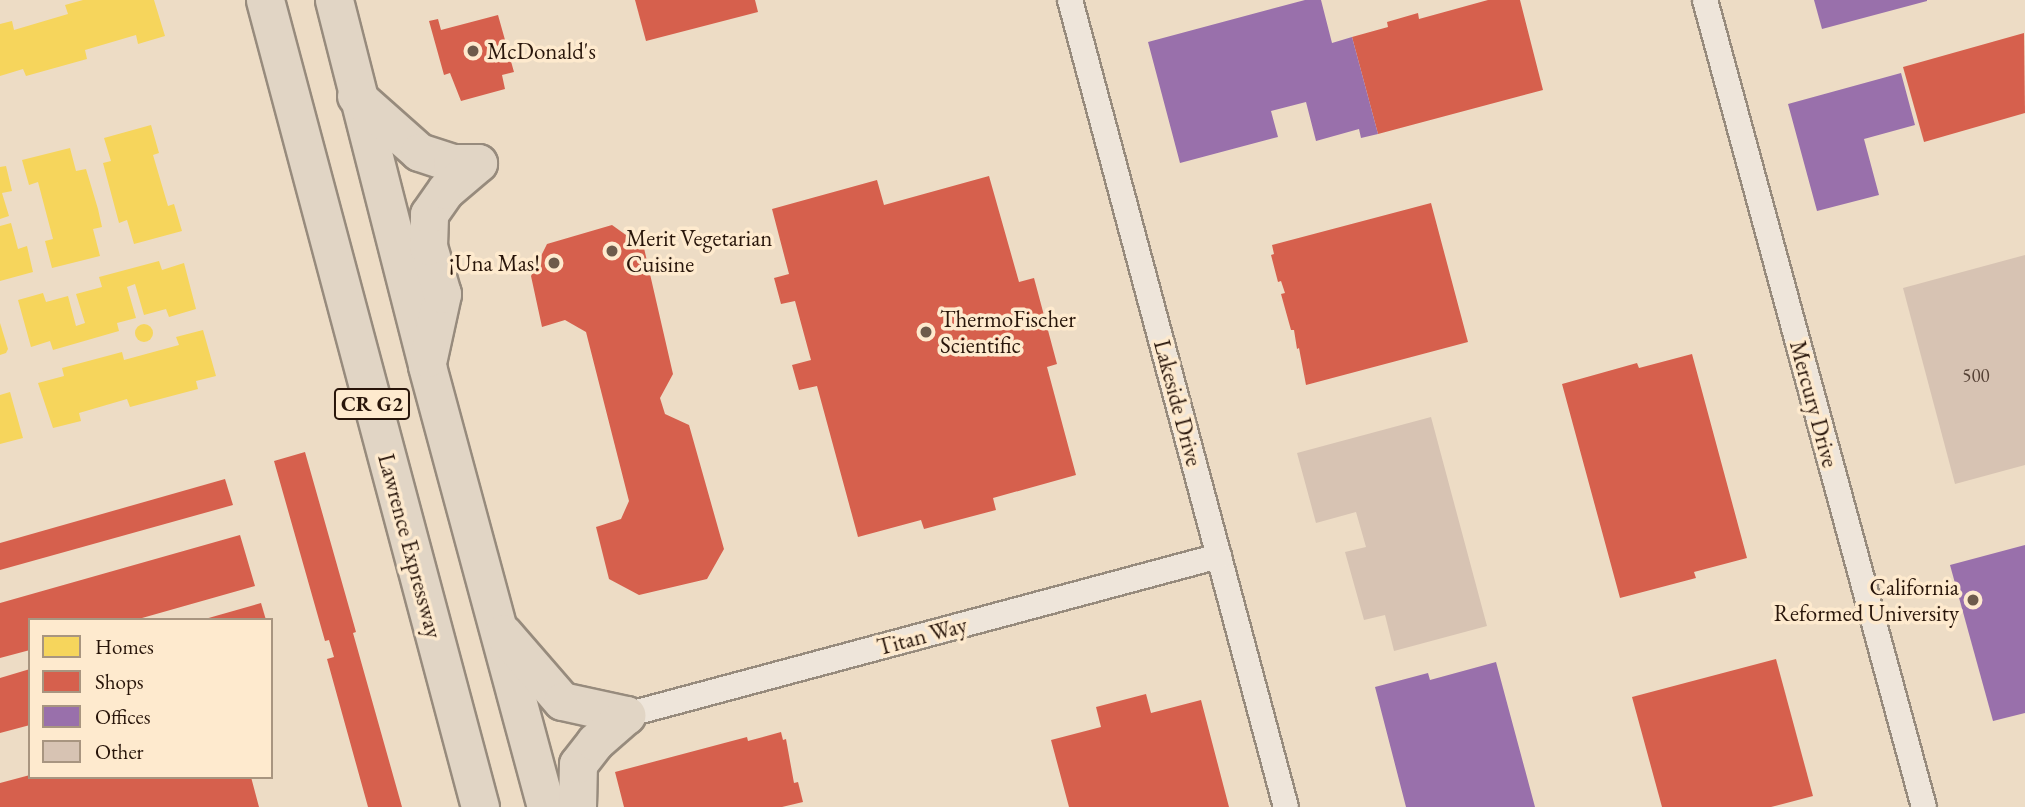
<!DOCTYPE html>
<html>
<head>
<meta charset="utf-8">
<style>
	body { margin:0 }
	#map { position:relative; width:2025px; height:807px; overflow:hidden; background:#eddcc5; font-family:"EB Garamond",serif }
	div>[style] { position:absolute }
	.homes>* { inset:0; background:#f6d55c }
	.round { border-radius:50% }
	.shops>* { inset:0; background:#d6604d }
	.offices>* { inset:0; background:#9970ab }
	.building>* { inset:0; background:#d7c3b3 }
	.roads { filter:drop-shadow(2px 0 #978b7d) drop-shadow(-2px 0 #978b7d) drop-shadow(0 2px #978b7d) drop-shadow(0 -2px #978b7d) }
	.minor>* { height:24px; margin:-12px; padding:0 12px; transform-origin:12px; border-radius:12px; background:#eee5da }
	.highway>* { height:37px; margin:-18.5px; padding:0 18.5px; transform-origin:18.5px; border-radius:18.5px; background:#e1d5c5 }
	.dots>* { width:19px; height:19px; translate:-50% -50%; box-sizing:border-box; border:4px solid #feeace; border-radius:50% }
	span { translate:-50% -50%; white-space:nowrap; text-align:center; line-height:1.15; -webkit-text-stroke:7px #feeace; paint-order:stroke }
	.number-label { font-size:19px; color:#544034 }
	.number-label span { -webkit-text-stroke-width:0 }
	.shield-label span { padding:2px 5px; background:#feeace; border:2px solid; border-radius:5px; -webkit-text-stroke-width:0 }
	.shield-label { font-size:21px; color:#28150a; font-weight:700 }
	.poi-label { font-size:23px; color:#28150a }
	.left { translate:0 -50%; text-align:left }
	.right { translate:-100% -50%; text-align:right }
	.street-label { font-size:23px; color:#28150a }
	.legend { position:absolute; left:28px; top:618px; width:245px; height:161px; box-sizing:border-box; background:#feeace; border:2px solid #a89580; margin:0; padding:9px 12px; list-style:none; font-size:21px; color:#28150a }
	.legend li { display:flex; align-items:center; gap:14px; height:35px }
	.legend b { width:35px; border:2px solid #a89580 }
</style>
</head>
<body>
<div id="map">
	<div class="homes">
		<div style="clip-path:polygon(83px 0,154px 0,165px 36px,138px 44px,136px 35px,85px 50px,87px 59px,26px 76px,23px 69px,0 76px,0 24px,12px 21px,14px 30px,68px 14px,65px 5px)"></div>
		<div style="clip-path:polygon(151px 125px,159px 153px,153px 155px,168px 206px,174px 204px,182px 231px,134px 244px,127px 220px,119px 223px,103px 163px,111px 161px,104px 138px)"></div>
		<div style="clip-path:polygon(70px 148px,76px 171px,86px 169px,98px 209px,102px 227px,93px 229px,100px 256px,52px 268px,45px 241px,53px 239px,38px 182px,29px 185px,22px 160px)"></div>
		<div style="clip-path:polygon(6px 166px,12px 191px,2px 193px,9px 216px,0 219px,0 167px)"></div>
		<div style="clip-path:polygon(11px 223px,18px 249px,27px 246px,33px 272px,0 281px,0 226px)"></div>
		<div style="clip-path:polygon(159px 261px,162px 270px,184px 263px,196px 309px,169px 317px,166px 309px,144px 315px,135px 284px,127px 287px,136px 318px,117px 323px,119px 331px,53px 350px,50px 341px,31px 347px,18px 300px,43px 293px,46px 302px,68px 296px,76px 326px,85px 323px,76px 294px,102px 287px,99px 277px)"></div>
		<div style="clip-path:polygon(0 323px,8px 349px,6px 353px,0 355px)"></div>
		<div class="round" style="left:135px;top:324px;width:18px;height:18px"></div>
		<div style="clip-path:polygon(203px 330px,216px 376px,196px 381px,198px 389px,130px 407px,127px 399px,79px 413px,81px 421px,53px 428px,38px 383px,64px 376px,62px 368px,122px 352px,124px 360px,179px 345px,176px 337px)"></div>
		<div style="clip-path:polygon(10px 392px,23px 438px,0 444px,0 395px)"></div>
	</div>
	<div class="shops">
		<div style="clip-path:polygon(635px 0,755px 0,758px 12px,646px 41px)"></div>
		<div style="clip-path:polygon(1488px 0,1520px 0,1543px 90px,1378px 134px,1352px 37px,1388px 27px,1387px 22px,1418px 13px,1419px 19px)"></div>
		<div style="clip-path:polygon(498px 15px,514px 72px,502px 75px,505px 89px,461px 101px,450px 73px,444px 75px,429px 21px,438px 19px,441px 30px)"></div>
		<div style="clip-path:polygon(2024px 33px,2025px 113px,1924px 142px,1903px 67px)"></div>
		<div style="clip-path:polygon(989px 176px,1019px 282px,1034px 278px,1057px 364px,1047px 367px,1076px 475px,993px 498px,996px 510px,924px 529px,921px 520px,858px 537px,817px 386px,799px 390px,792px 365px,811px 360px,795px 301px,781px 304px,774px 278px,789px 274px,772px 209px,877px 180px,884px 205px)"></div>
		<div style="clip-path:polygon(1431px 203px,1468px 342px,1306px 385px,1299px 348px,1297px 349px,1294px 330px,1291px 330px,1281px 294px,1285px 293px,1281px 281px,1278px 282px,1271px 255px,1274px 254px,1272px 245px)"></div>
		<div style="clip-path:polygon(612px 225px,644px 248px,673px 374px,660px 398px,665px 414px,689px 425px,724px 549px,707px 579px,639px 595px,609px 579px,596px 527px,621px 519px,629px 501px,586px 332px,565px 320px,542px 327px,531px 276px,547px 244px)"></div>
		<div style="clip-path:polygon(1692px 354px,1747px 558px,1694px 572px,1696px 578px,1620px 598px,1562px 384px,1637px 363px,1639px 368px)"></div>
		<div style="clip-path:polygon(305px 452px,356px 632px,353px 633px,402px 807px,368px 807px,327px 659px,334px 657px,329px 640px,325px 641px,274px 461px)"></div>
		<div style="clip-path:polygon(225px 479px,233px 505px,0 570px,0 543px)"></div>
		<div style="clip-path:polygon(240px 535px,255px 586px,135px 620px,30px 620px,30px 650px,0 658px,0 603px)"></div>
		<div style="clip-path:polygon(261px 603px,266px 620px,205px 620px,205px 619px)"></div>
		<div style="clip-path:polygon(1776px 659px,1813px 796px,1771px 807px,1662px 807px,1632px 697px)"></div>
		<div style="clip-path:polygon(30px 669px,30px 725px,0 733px,0 678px)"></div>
		<div style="clip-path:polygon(1146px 694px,1151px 713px,1201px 700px,1229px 807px,1069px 807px,1051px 740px,1101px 727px,1096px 707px)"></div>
		<div style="clip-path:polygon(781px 732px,783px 740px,786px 739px,794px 783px,798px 782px,803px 802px,782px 807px,624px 807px,615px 772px,747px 737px,748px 741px)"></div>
		<div style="clip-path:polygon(30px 775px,30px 777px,251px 777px,259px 807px,0 807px,0 783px)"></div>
	</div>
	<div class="offices">
		<div style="clip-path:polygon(1305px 0,1321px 0,1332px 43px,1352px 37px,1378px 134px,1361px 138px,1359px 129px,1316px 141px,1306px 102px,1271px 111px,1278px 137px,1180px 163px,1148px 42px)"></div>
		<div style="clip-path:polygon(1814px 0,1927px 0,1927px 1px,1822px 29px)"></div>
		<div style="clip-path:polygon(1901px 73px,1915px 125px,1864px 139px,1879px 195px,1817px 211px,1788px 104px)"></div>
		<div style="clip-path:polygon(2025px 545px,2025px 713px,1993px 721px,1950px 565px)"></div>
		<div style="clip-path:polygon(1496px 662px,1535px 807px,1406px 807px,1375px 687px,1428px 673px,1430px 680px)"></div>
	</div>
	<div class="building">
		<div style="clip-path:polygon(2025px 255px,2025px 465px,1955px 484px,1903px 288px)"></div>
		<div style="clip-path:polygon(1431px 417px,1487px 626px,1394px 651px,1385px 615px,1364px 620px,1345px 552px,1366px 547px,1356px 512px,1316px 523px,1297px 453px)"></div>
	</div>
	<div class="roads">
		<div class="minor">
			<div style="left:1070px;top:0;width:835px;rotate:75.02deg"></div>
			<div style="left:1705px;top:0;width:836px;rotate:74.82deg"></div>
			<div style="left:626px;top:715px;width:614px;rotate:-15.01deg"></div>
		</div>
		<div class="highway">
			<div style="left:265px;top:0;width:835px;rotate:75.08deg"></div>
			<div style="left:334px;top:0;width:378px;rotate:75.7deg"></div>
			<div style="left:427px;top:366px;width:457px;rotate:74.9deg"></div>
			<div style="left:356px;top:96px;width:84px;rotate:41.6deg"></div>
			<div style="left:419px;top:152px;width:35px;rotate:18deg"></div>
			<div style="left:452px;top:163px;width:26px"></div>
			<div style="left:428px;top:358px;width:66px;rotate:-77.7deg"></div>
			<div style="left:442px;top:294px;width:50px;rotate:-106.3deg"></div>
			<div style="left:428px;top:246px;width:32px;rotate:-88deg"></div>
			<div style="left:429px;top:214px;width:29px;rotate:-55deg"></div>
			<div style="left:446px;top:190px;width:42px;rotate:-40.2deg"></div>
			<div style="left:503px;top:633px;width:90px;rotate:49.1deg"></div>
			<div style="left:562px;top:701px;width:66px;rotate:12.3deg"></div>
			<div style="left:577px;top:807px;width:43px;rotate:-88.7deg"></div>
			<div style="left:578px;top:764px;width:28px;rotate:-52deg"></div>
			<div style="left:595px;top:742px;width:41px;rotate:-41.1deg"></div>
		</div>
	</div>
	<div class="dots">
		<div style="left:473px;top:51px;background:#6d5b4b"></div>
		<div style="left:612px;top:251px;background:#6d5b4b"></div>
		<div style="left:554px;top:263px;background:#6d5b4b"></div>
		<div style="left:926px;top:332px;background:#6d5b4b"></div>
		<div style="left:1973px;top:600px;background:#6d5b4b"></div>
	</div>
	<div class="number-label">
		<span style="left:1976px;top:376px">500</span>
	</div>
	<div class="shield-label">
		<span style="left:372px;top:404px">CR G2</span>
	</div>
	<div class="poi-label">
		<span class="left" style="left:487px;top:51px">McDonald's</span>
		<span class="left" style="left:626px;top:251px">Merit Vegetarian<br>Cuisine</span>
		<span class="right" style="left:540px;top:263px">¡Una Mas!</span>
		<span class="left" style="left:940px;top:332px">ThermoFischer<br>Scientific</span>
		<span class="right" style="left:1959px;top:600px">California<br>Reformed University</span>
	</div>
	<div class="street-label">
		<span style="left:1178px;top:403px;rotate:75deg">Lakeside Drive</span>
		<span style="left:1814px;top:404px;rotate:75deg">Mercury Drive</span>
		<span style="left:410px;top:546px;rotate:75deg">Lawrence Expressway</span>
		<span style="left:922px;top:636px;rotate:-15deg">Titan Way</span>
	</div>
	<ul class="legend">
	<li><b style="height:19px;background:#f6d55c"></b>Homes</li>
	<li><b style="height:19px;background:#d6604d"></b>Shops</li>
	<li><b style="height:19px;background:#9970ab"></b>Offices</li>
	<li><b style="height:19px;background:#d7c3b3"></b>Other</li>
	</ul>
</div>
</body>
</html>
